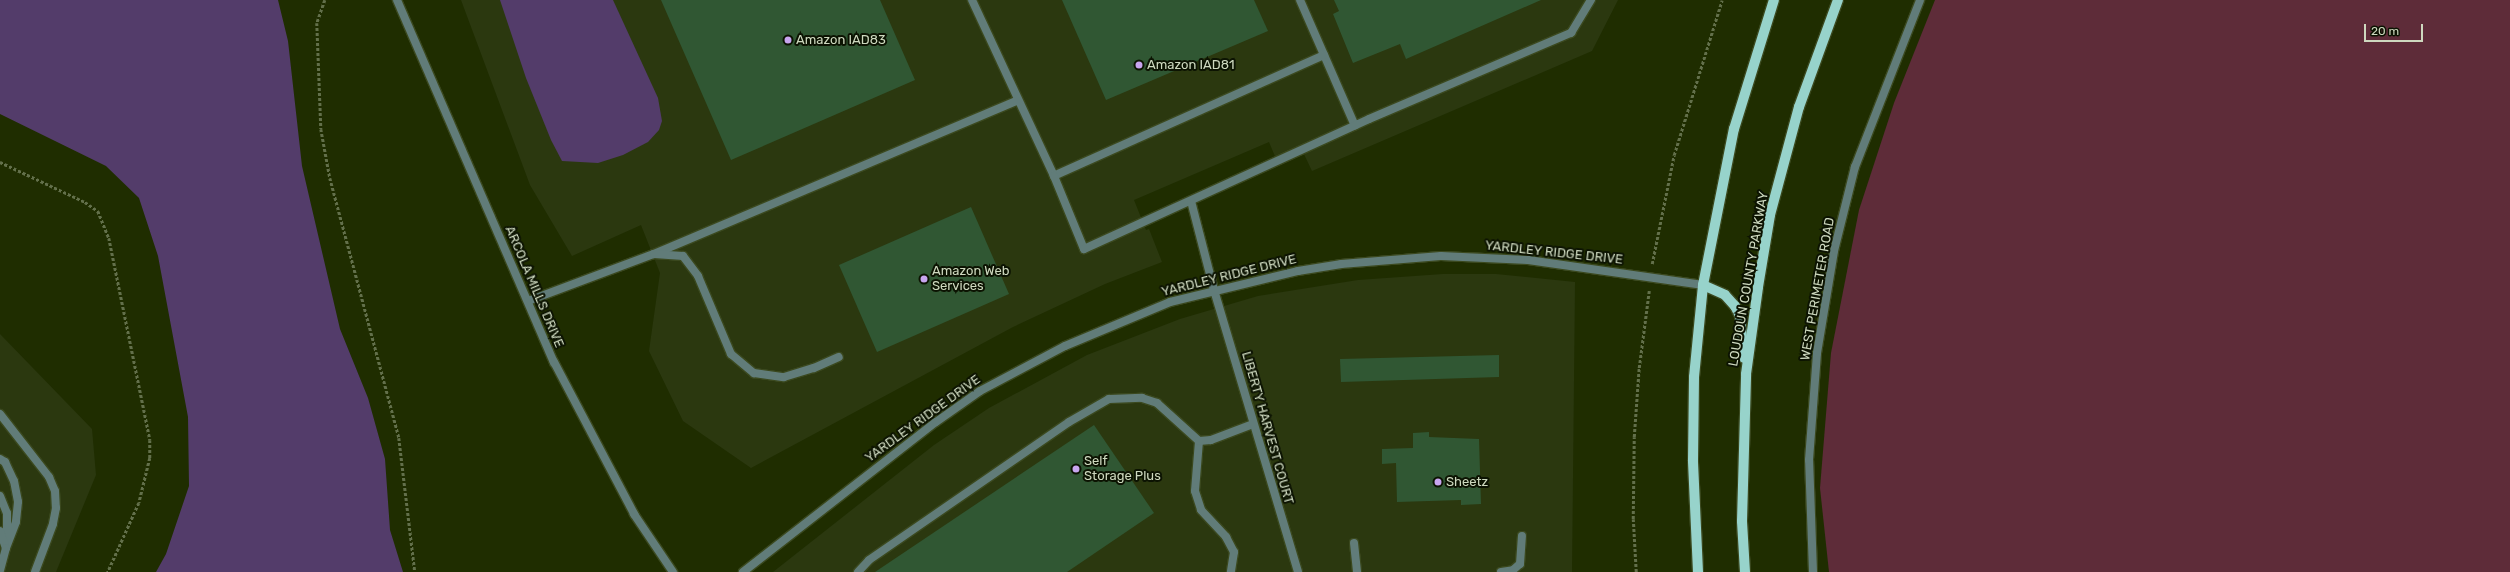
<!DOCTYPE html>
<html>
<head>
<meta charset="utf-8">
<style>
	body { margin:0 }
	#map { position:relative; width:2510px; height:572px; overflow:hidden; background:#1f2d00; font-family:Rubik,sans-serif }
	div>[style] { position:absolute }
	.built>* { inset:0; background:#2b380f }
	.green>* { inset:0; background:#5e2c39 }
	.water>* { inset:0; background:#533c6a }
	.building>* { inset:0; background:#305733 }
	.path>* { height:2.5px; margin-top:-1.25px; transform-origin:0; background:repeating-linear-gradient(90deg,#63704b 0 3px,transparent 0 5px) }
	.roads { filter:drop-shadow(1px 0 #3b491f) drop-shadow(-1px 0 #3b491f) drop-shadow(0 1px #3b491f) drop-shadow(0 -1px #3b491f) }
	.service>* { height:8px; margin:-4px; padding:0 4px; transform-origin:4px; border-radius:4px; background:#617c79 }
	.minor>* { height:8px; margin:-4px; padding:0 4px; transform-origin:4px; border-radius:4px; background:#617c79 }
	.tertiary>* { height:8px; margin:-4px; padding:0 4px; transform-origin:4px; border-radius:4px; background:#617c79 }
	.primary>* { height:10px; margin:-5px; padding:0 5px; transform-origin:5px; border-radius:5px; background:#97d3cb }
	.dots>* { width:11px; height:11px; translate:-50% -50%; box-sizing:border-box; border:2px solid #0c1302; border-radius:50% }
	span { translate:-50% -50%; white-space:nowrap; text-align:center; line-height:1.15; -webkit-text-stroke:4px #0c1302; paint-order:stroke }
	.poi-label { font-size:13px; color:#ced9bf }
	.left { translate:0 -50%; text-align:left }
	.street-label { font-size:13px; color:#ced9bf }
	.scale { position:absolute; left:2364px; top:24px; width:59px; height:18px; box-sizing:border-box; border:2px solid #ced9bf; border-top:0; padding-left:5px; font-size:12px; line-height:14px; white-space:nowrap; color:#ced9bf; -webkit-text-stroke:3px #0c1302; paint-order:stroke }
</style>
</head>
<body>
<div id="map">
	<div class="built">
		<div style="clip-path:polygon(461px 0,1618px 0,1592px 51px,1312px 171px,1302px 150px,1277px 161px,1269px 142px,1134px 200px,1146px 230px,1149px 229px,1162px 262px,1105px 284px,1013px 327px,751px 468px,683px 421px,649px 351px,660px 273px,641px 225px,572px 256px,530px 185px)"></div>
		<div style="clip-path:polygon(1443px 274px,1496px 274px,1575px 282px,1572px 572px,773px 572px,934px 445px,989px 408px,1087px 355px,1180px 319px,1258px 296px,1358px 280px)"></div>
		<div style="clip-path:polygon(0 334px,92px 429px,96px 475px,56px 572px,0 572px)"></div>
	</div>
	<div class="green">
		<div style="clip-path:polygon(1935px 0,2510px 0,2510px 572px,1829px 572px,1820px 488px,1831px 353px,1859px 210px,1894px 103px)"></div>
	</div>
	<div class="water">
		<div style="clip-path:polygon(0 0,278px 0,288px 41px,302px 166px,340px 329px,368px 398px,385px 459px,390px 530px,403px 572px,156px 572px,166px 554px,189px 486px,188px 417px,158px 256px,139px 198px,106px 166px,0 114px)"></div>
		<div style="clip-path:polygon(500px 0,613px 0,658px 98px,662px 121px,659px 130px,648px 142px,623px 155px,598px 163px,562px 161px,551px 140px,526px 78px)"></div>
	</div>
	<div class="building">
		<div style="clip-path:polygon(661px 0,880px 0,915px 80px,731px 160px)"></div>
		<div style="clip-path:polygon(1062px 0,1254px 0,1268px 31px,1106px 100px)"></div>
		<div style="clip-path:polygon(1334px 0,1541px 0,1406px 59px,1400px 44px,1353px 63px,1333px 14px,1339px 11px)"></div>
		<div style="clip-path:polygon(971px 207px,1009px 294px,877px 352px,839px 265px)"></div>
		<div style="clip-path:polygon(1499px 355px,1499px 377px,1341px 382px,1340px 359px)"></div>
		<div style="clip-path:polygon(1094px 425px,1154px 513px,1067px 572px,875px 572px)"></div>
		<div style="clip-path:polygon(1429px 432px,1429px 437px,1479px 439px,1481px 504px,1461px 505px,1461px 500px,1397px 502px,1396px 463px,1382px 464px,1382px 449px,1413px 448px,1413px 433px)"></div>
	</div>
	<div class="path">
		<div style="left:325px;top:0;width:24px;rotate:109deg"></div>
		<div style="left:317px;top:23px;width:106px;rotate:87.8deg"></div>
		<div style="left:321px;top:129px;width:50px;rotate:79.6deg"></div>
		<div style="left:330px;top:178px;width:269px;rotate:75.1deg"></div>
		<div style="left:399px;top:438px;width:135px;rotate:83.2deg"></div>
		<div style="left:0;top:162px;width:94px;rotate:25.2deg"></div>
		<div style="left:85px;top:202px;width:16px;rotate:35deg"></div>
		<div style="left:98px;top:211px;width:29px;rotate:68deg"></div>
		<div style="left:109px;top:238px;width:206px;rotate:78.5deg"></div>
		<div style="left:150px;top:440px;width:18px;rotate:90deg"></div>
		<div style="left:150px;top:458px;width:46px;rotate:103.7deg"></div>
		<div style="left:139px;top:503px;width:76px;rotate:114.2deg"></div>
		<div style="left:1652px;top:264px;width:111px;rotate:-78.6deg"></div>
		<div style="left:1674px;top:155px;width:162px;rotate:-72.8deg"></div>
		<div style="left:1636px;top:572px;width:53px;rotate:-93.2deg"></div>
		<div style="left:1633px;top:519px;width:82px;rotate:-89.3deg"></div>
		<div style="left:1634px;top:437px;width:69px;rotate:-85.9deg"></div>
		<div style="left:1639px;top:368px;width:78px;rotate:-82.6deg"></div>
	</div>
	<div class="roads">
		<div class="service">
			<div style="left:972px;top:0;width:194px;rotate:65deg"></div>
			<div style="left:1300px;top:0;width:137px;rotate:66.4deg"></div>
			<div style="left:1324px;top:55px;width:296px;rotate:155.9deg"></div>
			<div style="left:1054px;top:176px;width:79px;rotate:67.7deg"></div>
			<div style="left:1084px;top:249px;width:313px;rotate:-24.5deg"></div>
			<div style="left:1369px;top:119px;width:220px;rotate:-23.1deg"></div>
			<div style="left:1571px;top:33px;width:39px;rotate:-59deg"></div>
			<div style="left:1191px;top:201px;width:92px;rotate:75.5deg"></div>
			<div style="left:654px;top:254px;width:395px;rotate:-22.9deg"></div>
			<div style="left:528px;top:301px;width:134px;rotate:-20.5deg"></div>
			<div style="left:654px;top:254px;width:29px;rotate:4deg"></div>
			<div style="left:683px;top:256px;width:25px;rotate:53deg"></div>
			<div style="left:698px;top:276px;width:85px;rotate:67.1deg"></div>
			<div style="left:731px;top:354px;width:30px;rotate:40deg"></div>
			<div style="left:754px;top:373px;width:30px;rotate:8deg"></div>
			<div style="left:784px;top:377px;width:31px;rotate:-17deg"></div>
			<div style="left:814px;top:368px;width:27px;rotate:-24deg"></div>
			<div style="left:0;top:414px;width:80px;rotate:52.1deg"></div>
			<div style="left:49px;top:477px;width:15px;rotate:67deg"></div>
			<div style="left:55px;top:491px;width:17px;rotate:87deg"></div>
			<div style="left:56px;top:508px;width:16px;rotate:101deg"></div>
			<div style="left:53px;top:524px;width:51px;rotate:110.6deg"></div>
			<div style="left:1199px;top:441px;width:50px;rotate:94.6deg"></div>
			<div style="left:1195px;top:491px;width:20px;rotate:72deg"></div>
			<div style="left:1201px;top:510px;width:37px;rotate:47deg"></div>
			<div style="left:1226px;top:537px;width:17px;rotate:62deg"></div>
			<div style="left:1234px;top:552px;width:20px;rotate:99deg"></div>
			<div style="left:0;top:459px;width:6px;rotate:31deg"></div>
			<div style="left:5px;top:462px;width:21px;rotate:65deg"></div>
			<div style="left:14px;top:481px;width:21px;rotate:79deg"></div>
			<div style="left:18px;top:502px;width:20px;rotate:96deg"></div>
			<div style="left:16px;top:522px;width:28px;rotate:111deg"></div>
			<div style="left:0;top:496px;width:18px;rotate:68deg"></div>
			<div style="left:7px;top:513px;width:25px;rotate:90deg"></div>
			<div style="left:0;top:531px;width:18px;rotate:71deg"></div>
			<div style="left:6px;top:548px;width:24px;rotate:105deg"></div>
			<div style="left:1354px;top:543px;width:29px;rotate:84deg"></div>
			<div style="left:858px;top:572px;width:16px;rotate:-47deg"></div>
			<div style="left:869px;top:560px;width:243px;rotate:-34.6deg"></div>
			<div style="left:1069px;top:422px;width:46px;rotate:-29.9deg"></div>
			<div style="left:1109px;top:399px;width:33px;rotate:-2deg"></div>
			<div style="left:1142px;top:398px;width:16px;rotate:18deg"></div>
			<div style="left:1157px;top:403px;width:57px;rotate:42.1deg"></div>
			<div style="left:1199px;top:441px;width:12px;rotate:-5deg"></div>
			<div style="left:1211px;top:440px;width:45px;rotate:-20.9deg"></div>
			<div style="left:1501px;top:572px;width:12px;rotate:-9deg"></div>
			<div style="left:1513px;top:570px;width:9px;rotate:-41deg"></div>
			<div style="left:1520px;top:564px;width:28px;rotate:-86deg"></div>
			<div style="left:1813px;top:572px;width:112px;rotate:-92deg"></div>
			<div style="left:1809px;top:460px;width:107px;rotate:-85.7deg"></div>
			<div style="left:1817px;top:353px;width:103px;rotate:-80.5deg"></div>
			<div style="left:1834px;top:251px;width:87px;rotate:-76deg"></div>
			<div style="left:1855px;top:167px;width:179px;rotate:-68.7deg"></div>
		</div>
		<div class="minor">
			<div style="left:1214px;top:290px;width:294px;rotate:73.4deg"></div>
			<div style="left:743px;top:572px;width:244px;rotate:-37.9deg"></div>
			<div style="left:936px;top:422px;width:54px;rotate:-35.2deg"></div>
			<div style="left:980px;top:391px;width:96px;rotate:-27.9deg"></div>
			<div style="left:1065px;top:346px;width:114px;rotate:-22.7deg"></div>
			<div style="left:1170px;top:302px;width:132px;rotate:-13.6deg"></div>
			<div style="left:1298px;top:271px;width:44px;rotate:-9.2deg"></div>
			<div style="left:1341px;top:264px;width:100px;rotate:-4.6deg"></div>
			<div style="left:1441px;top:256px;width:87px;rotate:2.6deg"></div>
			<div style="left:1528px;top:260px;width:177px;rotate:8.1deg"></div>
		</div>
		<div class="tertiary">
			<div style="left:397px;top:0;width:395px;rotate:66.6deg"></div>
			<div style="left:554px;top:362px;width:172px;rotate:62.2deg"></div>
			<div style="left:634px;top:514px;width:70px;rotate:56.1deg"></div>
		</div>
		<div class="primary">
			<div style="left:1703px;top:285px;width:24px;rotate:24deg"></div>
			<div style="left:1725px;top:295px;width:15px;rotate:48deg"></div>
			<div style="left:1735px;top:306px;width:11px;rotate:63deg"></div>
			<div style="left:1740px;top:316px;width:42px;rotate:84.6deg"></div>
			<div style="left:1698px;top:572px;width:112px;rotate:-92.6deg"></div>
			<div style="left:1693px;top:460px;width:83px;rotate:-89.3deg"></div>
			<div style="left:1694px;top:377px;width:92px;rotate:-84.4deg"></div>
			<div style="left:1703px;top:285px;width:159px;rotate:-78.8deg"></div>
			<div style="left:1734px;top:129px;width:135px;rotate:-72.8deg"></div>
			<div style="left:1745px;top:572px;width:51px;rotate:-93.4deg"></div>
			<div style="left:1742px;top:521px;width:147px;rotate:-88.4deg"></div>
			<div style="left:1746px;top:374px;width:88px;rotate:-82.1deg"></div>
			<div style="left:1758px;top:287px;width:73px;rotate:-80.5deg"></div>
			<div style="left:1770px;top:215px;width:112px;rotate:-75deg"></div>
			<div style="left:1799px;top:107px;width:114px;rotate:-70deg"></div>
		</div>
	</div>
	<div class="dots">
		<div style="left:788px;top:40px;background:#c8a5ef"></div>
		<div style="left:1139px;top:65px;background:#c8a5ef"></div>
		<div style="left:924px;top:279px;background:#c8a5ef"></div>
		<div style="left:1076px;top:469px;background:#c8a5ef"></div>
		<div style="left:1438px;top:482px;background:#c8a5ef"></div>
	</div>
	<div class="poi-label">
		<span class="left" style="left:796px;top:40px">Amazon IAD83</span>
		<span class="left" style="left:1147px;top:65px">Amazon IAD81</span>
		<span class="left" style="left:932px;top:279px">Amazon Web<br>Services</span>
		<span class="left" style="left:1084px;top:469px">Self<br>Storage Plus</span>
		<span class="left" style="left:1446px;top:482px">Sheetz</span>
	</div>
	<div class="street-label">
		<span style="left:1554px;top:253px;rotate:6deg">YARDLEY RIDGE DRIVE</span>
		<span style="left:1229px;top:276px;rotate:-14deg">YARDLEY RIDGE DRIVE</span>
		<span style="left:1749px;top:279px;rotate:-80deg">LOUDOUN COUNTY PARKWAY</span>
		<span style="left:534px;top:287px;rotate:67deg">ARCOLA MILLS DRIVE</span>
		<span style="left:1818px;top:289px;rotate:-80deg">WEST PERIMETER ROAD</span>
		<span style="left:923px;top:419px;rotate:-36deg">YARDLEY RIDGE DRIVE</span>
		<span style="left:1267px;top:428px;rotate:74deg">LIBERTY HARVEST COURT</span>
	</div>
	<div class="scale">20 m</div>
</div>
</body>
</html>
